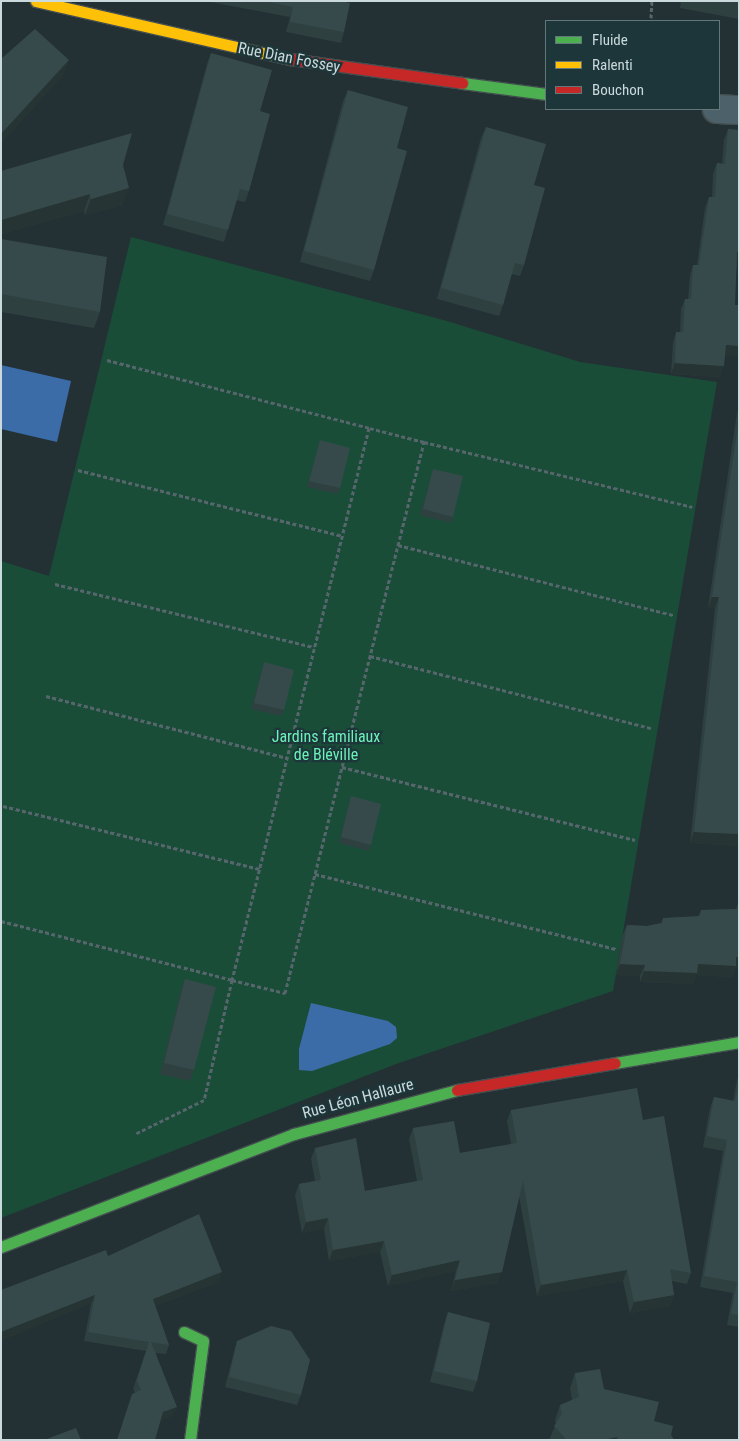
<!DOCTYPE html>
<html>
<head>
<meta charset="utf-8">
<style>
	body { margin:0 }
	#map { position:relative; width:740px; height:1441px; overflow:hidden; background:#233134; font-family:"Roboto Condensed",sans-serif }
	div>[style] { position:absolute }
	.green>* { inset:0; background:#194d38 }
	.water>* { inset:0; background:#3b6ca8 }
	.path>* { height:3px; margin-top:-1.5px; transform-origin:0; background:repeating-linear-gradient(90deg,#56666c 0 4px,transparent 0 6.5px) }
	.roads { filter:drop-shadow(1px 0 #434e50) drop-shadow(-1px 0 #434e50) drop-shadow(0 1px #434e50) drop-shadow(0 -1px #434e50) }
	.street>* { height:28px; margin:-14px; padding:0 14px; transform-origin:14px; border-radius:14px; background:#4d616a }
	.fast>* { height:11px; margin:-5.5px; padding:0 5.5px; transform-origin:5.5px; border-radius:5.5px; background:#4caf50 }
	.slow>* { height:11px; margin:-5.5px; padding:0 5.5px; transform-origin:5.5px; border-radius:5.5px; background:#ffc107 }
	.jam>* { height:11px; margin:-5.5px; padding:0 5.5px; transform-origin:5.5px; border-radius:5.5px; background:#c62828 }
	.wall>* { inset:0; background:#2f4040 }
	.shaded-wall>* { inset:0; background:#263434 }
	.building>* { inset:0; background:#374a4b }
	span { translate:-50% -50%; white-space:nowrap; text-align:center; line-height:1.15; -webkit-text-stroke:4.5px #1d363a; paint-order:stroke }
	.street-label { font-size:16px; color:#cad9db }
	.park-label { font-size:16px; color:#6bf3b8 }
	.frame { position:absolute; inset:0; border:2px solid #cad9db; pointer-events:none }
	.legend { position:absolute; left:545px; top:20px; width:175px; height:90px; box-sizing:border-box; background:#1d363a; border:1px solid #62777a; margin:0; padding:6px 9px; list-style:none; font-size:15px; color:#cad9db }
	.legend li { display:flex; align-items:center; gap:10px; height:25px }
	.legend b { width:25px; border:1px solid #62777a }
</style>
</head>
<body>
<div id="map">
	<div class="green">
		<div style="clip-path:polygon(131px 237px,447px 321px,580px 362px,717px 382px,613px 991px,396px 1064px,1px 1218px,1px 561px,49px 576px)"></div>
	</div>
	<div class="water">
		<div style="clip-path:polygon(1px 365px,71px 381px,57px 442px,1px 429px)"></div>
		<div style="clip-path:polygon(311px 1003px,388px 1021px,396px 1027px,397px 1038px,390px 1044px,312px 1071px,299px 1070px,299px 1049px)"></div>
	</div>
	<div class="path">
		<div style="left:651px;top:18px;width:17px;rotate:-87deg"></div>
		<div style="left:107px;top:360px;width:271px;rotate:14.5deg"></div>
		<div style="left:424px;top:442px;width:276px;rotate:13.6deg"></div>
		<div style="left:78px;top:470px;width:272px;rotate:14deg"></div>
		<div style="left:398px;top:545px;width:284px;rotate:14.3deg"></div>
		<div style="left:55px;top:584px;width:267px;rotate:13.7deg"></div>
		<div style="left:370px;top:656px;width:290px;rotate:14.4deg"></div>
		<div style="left:46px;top:696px;width:249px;rotate:14.4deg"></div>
		<div style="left:342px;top:767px;width:302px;rotate:14deg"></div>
		<div style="left:3px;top:806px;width:265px;rotate:13.8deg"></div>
		<div style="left:315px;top:874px;width:310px;rotate:14deg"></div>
		<div style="left:1px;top:921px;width:238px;rotate:14.3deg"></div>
		<div style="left:232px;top:980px;width:55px;rotate:13.8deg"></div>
		<div style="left:285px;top:993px;width:568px;rotate:-75.84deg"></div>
		<div style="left:424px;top:442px;width:57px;rotate:-165.7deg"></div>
		<div style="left:369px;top:428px;width:569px;rotate:103.94deg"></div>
		<div style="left:232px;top:980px;width:123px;rotate:103.1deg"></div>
		<div style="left:204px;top:1100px;width:77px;rotate:153.8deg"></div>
	</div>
	<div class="roads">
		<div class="street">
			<div style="left:717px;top:109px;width:22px;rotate:3deg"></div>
		</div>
		<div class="fast">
			<div style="left:462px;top:83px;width:85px;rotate:7.5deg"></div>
			<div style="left:615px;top:1063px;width:126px;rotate:-9.6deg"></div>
			<div style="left:1px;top:1247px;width:314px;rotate:-21.1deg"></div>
			<div style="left:294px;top:1134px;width:169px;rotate:-15.1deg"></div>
			<div style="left:184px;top:1332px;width:21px;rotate:25deg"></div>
			<div style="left:203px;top:1341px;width:100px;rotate:97.5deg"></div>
		</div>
		<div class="slow">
			<div style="left:36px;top:1px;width:261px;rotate:12.9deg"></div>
		</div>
		<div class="jam">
			<div style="left:290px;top:59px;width:174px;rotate:7.9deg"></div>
			<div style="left:457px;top:1090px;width:160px;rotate:-9.7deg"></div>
		</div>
	</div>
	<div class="wall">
		<div style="clip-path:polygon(205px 1px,341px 1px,344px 32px,341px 43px,286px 32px,290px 17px)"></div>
		<div style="clip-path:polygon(681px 1px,739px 1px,739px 19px,680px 8px)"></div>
		<div style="clip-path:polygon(211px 53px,260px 111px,249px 191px,245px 202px,236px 200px,224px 242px,163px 225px,207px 64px)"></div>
		<div style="clip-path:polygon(348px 90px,397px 148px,374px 270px,370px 281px,300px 262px,343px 101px)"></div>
		<div style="clip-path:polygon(486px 127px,534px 185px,524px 265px,520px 276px,511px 274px,503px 305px,499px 316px,437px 299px,481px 138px)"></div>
		<div style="clip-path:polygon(728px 129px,739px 130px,739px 263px,737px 263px,725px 356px,720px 377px,671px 374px,673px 343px,676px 332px,680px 332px,681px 309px,685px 299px,688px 299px,690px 275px,693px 265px,697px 265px,705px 208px,709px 197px,712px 197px,713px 174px,717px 163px,722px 164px,724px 140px)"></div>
		<div style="clip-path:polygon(123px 165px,123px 205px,85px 215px,84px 211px,1px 234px,1px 171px)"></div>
		<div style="clip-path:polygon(1px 239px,100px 312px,94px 328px,1px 312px)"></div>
		<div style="clip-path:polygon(739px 409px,739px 846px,690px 843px,715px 608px,708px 608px,737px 413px)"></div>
		<div style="clip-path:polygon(320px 440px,340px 488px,338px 494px,307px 487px)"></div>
		<div style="clip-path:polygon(433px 469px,453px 517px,451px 523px,420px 515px)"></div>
		<div style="clip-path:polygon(264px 662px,284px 710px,282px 716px,251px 709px)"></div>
		<div style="clip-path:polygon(351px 796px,371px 845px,369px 851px,339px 843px)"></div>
		<div style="clip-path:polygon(739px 899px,739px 968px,735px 968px,732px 977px,696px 975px,693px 984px,640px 982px,640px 976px,616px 975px,622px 936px,627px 925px,647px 926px,661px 923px,663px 918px,698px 917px,701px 910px,736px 909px)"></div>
		<div style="clip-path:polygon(185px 979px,194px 1070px,190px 1081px,160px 1074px,181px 990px)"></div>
		<div style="clip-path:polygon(739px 1075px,739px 1327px,727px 1325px,733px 1293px,700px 1287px,723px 1151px,703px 1147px,710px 1108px,714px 1097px,733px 1101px,737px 1080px)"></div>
		<div style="clip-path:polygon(511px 1110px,643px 1120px,691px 1273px,687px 1284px,672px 1281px,674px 1295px,670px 1306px,630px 1313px,623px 1281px,537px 1296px,519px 1196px,498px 1283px,451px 1291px,456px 1271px,388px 1286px,380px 1252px,329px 1261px,324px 1229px,302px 1233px,295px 1195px,299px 1184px,315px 1181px,311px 1159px,315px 1148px,365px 1191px,417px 1181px,409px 1139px,413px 1128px,460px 1153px,511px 1144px,507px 1121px)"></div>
		<div style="clip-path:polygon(108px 1256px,219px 1282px,155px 1306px,169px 1345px,166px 1354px,156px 1353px,173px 1416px,135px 1393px,133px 1389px,146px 1351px,84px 1341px,91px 1304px)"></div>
		<div style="clip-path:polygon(448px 1312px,477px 1381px,473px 1392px,430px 1382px,444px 1324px)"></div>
		<div style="clip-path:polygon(237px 1341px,301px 1395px,297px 1405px,225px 1387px,234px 1352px)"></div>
		<div style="clip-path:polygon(575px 1373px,604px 1389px,654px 1421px,671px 1435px,674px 1440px,549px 1440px,556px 1424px,555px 1420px,560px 1405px,572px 1400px,570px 1388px)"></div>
	</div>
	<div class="shaded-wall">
		<div style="clip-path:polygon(69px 60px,63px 76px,1px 144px,1px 134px)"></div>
		<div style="clip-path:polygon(129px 188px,123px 205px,85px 215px,91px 199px)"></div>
		<div style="clip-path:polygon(90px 194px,84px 211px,1px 234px,1px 220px)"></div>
		<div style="clip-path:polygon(737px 252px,739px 252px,739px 263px,734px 263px)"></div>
		<div style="clip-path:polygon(726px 345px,739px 346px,739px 357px,722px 356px)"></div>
		<div style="clip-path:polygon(675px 363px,724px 366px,720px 377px,671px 374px)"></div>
		<div style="clip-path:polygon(712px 597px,719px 597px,715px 608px,708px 608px)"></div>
		<div style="clip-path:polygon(694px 832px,739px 834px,739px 846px,690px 843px)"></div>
		<div style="clip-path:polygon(736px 957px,739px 957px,739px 968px,735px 968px,732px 977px,696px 975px,693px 984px,640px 982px,644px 971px,698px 964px)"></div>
		<div style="clip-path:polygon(620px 964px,645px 965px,640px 976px,616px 975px)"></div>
		<div style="clip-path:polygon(328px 1218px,324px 1229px,302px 1233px,306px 1222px)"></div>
		<div style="clip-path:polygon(384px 1241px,380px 1252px,329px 1261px,333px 1250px)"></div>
		<div style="clip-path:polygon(460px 1260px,456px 1271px,388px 1286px,392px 1275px)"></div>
		<div style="clip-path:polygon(627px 1270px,623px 1281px,537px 1296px,541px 1285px)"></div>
		<div style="clip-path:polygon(222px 1272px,219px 1282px,149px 1309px,153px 1299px)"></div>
		<div style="clip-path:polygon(502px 1272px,498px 1283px,451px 1291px,455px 1280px)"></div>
		<div style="clip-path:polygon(95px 1295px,91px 1304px,1px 1341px,1px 1332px)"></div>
		<div style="clip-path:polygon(674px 1295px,670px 1306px,630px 1313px,634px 1302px)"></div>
		<div style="clip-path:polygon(177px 1407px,173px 1416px,159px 1422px,163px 1412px)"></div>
		<div style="clip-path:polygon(617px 1437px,616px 1440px,602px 1440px)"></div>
	</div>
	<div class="building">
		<div style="clip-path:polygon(264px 1px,341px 1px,350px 3px,344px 32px,290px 22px,293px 7px)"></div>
		<div style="clip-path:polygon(35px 29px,69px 60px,1px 134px,1px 59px)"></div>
		<div style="clip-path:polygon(211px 53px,272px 70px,260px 111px,270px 114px,249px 191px,240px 189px,228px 230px,167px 214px)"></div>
		<div style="clip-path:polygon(348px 90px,408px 107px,397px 148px,407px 151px,374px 270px,304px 251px)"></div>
		<div style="clip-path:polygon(486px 127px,546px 144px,534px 185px,545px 188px,524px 265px,515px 263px,503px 305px,441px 288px)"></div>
		<div style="clip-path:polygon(728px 129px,739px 130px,739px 252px,737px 252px,735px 305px,739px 305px,739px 346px,726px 345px,724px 366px,675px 363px,676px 332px,683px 332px,685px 299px,691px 299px,693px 265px,699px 265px,709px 197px,715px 197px,717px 163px,725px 164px)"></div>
		<div style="clip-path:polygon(132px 133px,123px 165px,129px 188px,91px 199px,90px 194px,1px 220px,1px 171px)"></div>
		<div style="clip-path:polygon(1px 239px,107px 257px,100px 312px,1px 294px)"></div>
		<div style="clip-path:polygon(739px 420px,739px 834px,694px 832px,719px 597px,712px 597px)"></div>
		<div style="clip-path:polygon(320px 440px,350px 448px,340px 488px,309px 481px)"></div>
		<div style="clip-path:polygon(433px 469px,463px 476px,453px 517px,423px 509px)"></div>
		<div style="clip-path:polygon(264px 662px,294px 670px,284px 710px,254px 703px)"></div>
		<div style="clip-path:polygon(351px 796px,381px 804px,371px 845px,341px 837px)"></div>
		<div style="clip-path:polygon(739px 909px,739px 957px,736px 957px,736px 966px,698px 964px,697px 973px,644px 971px,645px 965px,620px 964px,627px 925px,647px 926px,662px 923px,663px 918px,700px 916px,701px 910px)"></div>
		<div style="clip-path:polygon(185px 979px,216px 987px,194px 1070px,164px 1063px)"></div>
		<div style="clip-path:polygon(739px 1082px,739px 1315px,731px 1314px,737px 1282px,704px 1276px,727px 1140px,707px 1136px,714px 1097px,735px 1101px)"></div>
		<div style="clip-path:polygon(637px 1088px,643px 1120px,664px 1116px,691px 1273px,670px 1269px,674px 1295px,634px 1302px,627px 1270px,541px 1285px,523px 1181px,502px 1272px,455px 1280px,460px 1260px,392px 1275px,384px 1241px,333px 1250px,328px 1218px,306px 1222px,299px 1184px,321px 1180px,315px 1148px,356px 1138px,365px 1191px,423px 1180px,413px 1128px,454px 1121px,460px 1153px,517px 1143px,511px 1110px)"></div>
		<div style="clip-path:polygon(199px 1214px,222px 1272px,153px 1299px,169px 1345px,151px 1342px,177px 1407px,163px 1412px,155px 1440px,117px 1440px,132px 1394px,141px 1390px,137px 1380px,149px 1342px,88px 1332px,95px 1295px,1px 1332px,1px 1290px,106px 1250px,108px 1256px)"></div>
		<div style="clip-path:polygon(448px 1312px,490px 1323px,477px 1381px,434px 1371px)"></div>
		<div style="clip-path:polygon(271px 1326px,291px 1331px,310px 1360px,301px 1395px,229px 1377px,237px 1341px)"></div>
		<div style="clip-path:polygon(600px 1369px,604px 1389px,659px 1402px,654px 1421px,673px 1426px,671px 1435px,674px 1440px,619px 1440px,617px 1437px,602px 1440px,567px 1440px,554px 1426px,562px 1414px,560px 1405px,579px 1397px,575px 1373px)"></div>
		<div style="clip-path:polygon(76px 1428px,81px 1440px,44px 1440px)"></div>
	</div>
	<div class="street-label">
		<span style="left:289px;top:58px;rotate:11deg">Rue Dian Fossey</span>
		<span style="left:358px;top:1099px;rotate:-15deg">Rue Léon Hallaure</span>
	</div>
	<div class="park-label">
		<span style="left:326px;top:746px">Jardins familiaux<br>de Bléville</span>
	</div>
	<div class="frame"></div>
	<ul class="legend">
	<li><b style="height:6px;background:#4caf50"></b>Fluide</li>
	<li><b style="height:6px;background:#ffc107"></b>Ralenti</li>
	<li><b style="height:6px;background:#c62828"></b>Bouchon</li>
	</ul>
</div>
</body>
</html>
